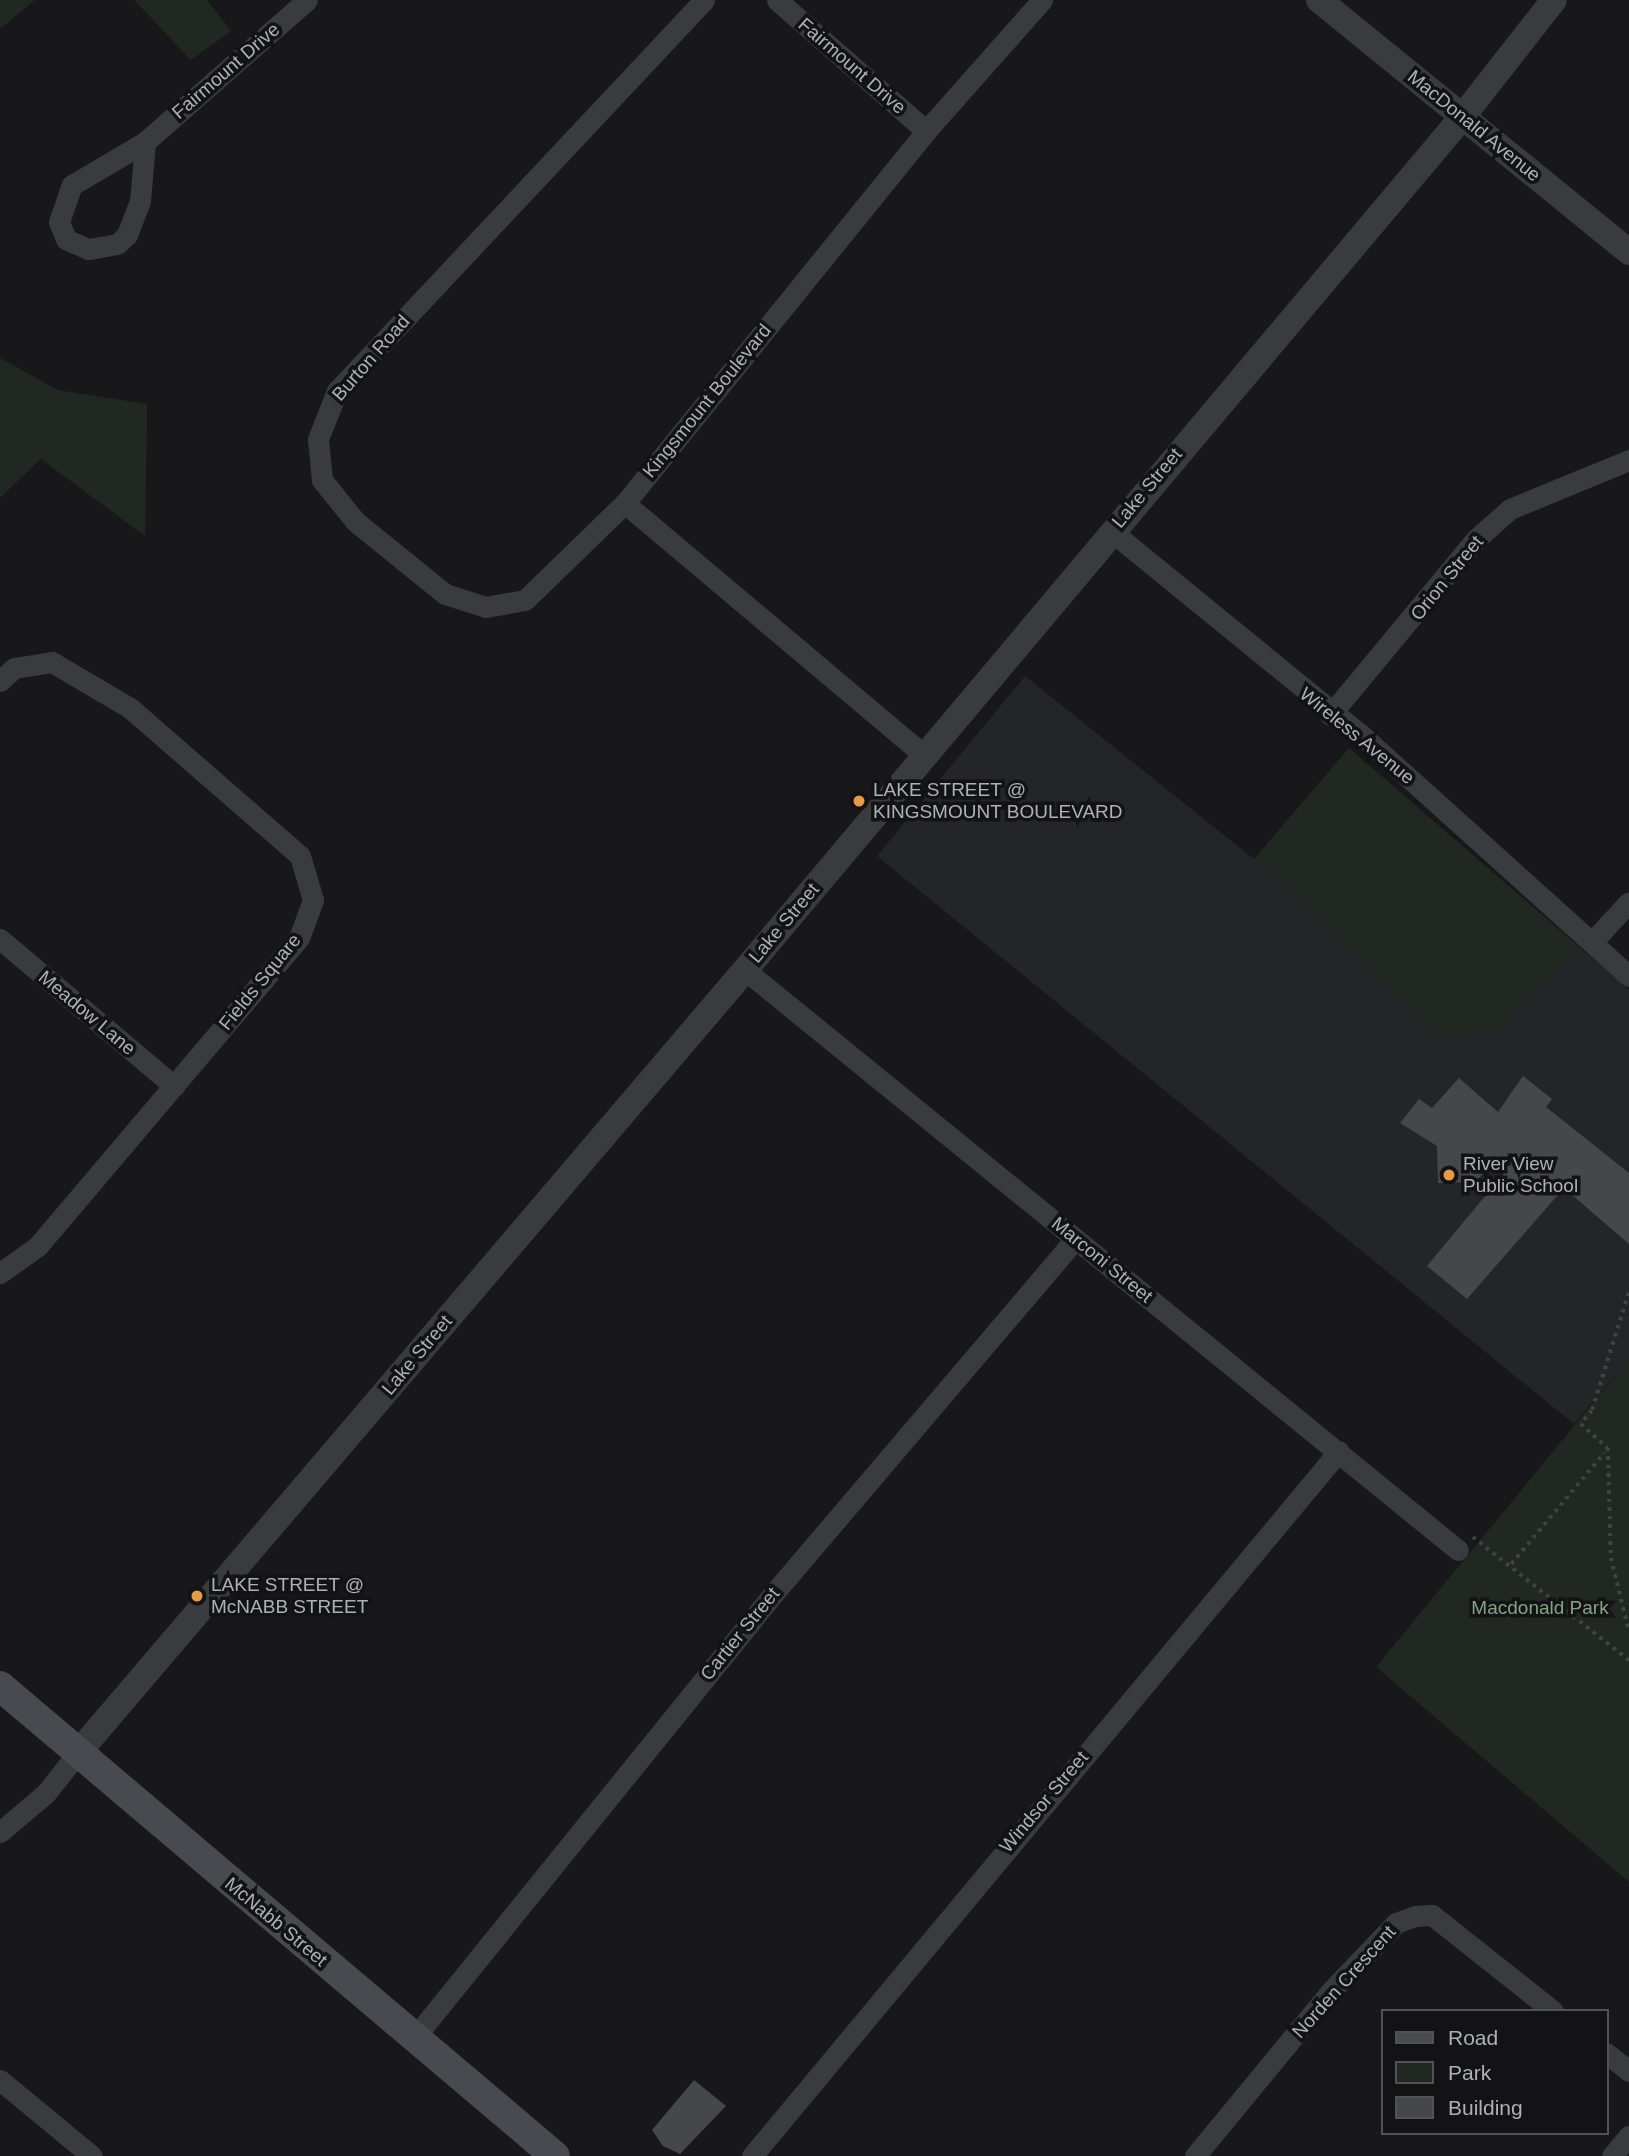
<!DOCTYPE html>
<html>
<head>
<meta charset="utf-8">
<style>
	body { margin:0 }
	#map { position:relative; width:1629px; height:2156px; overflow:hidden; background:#18181a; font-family:Arial,sans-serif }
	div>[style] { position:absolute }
	.built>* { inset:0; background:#242527 }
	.green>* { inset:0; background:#202821 }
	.building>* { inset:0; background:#45474a }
	.path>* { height:3.5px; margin-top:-1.75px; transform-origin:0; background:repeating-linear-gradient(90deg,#404246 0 3.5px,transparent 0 8.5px) }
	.minor>* { height:21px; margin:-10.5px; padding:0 10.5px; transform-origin:10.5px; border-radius:10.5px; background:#393b3f }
	.tertiary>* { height:26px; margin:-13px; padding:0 13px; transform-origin:13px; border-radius:13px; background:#393b3f }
	.secondary>* { height:30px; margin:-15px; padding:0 15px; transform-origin:15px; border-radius:15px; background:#484a4f }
	.dots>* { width:19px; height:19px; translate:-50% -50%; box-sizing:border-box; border:4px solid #131315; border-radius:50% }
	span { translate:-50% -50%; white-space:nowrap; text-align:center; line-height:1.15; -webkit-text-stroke:7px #131315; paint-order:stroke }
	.street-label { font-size:19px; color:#abb1b9 }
	.poi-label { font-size:19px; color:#abb1b9 }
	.left { translate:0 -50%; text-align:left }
	.park-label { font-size:19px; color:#86a284 }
	.legend { position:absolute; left:1381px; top:2009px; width:228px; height:126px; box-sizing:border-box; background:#131315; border:2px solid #505257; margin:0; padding:9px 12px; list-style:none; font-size:21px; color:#abb1b9 }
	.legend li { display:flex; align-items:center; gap:14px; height:35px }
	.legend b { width:35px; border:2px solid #505257 }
</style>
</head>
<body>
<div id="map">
	<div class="built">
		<div style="clip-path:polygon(1025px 676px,1254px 859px,1349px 748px,1629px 990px,1629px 1359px,1574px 1424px,877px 856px)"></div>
	</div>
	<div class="green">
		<div style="clip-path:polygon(0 0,35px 0,0 29px)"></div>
		<div style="clip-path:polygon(134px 0,207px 0,231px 31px,191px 60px)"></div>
		<div style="clip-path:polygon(0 358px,58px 390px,147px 404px,145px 536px,41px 459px,0 498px)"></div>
		<div style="clip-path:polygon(1349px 748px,1577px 945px,1502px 1030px,1443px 1036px,1254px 859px)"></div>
		<div style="clip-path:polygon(1629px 1359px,1629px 1882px,1376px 1667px)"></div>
	</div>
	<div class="building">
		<div style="clip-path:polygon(1523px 1076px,1552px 1099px,1546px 1107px,1629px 1173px,1629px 1244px,1564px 1188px,1467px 1299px,1427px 1266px,1506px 1171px,1495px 1161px,1475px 1182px,1438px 1183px,1437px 1146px,1400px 1123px,1419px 1099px,1432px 1108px,1459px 1078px,1498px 1112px)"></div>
		<div style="clip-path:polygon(694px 2080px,726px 2106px,680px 2154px,663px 2146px,652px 2130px)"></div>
	</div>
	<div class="path">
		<div style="left:1629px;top:1293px;width:124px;rotate:107.4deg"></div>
		<div style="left:1592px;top:1411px;width:17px;rotate:130deg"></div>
		<div style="left:1581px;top:1424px;width:36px;rotate:42deg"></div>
		<div style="left:1608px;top:1448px;width:110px;rotate:88.4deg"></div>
		<div style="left:1611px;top:1558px;width:75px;rotate:76.1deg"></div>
		<div style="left:1473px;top:1537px;width:199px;rotate:38.3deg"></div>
		<div style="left:1511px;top:1564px;width:145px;rotate:-50deg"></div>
	</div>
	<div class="minor">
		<div style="left:777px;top:0;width:198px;rotate:41.3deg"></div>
		<div style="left:145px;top:142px;width:59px;rotate:94.8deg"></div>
		<div style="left:140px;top:201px;width:36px;rotate:111deg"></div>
		<div style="left:127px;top:235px;width:13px;rotate:138deg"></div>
		<div style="left:117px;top:244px;width:29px;rotate:170deg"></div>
		<div style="left:88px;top:249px;width:24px;rotate:-156deg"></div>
		<div style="left:66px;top:239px;width:18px;rotate:-112deg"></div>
		<div style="left:59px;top:222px;width:39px;rotate:-71deg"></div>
		<div style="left:72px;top:185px;width:85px;rotate:-30.5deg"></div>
		<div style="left:145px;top:142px;width:215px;rotate:-41.2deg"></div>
		<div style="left:625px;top:503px;width:139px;rotate:135.9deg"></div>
		<div style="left:525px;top:600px;width:40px;rotate:170deg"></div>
		<div style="left:486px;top:607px;width:43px;rotate:-162.4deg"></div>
		<div style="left:445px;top:594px;width:116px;rotate:-141deg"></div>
		<div style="left:355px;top:521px;width:53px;rotate:-128.8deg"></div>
		<div style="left:322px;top:480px;width:41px;rotate:-95.6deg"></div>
		<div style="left:318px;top:439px;width:52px;rotate:-68.4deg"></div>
		<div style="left:337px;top:391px;width:536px;rotate:-46.81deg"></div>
		<div style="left:1111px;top:531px;width:320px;rotate:39.2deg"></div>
		<div style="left:1359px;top:733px;width:363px;rotate:42deg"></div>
		<div style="left:0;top:681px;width:19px;rotate:-43deg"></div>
		<div style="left:14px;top:668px;width:38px;rotate:-9deg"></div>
		<div style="left:52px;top:662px;width:91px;rotate:30.5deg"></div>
		<div style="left:130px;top:708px;width:225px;rotate:41deg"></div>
		<div style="left:300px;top:856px;width:46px;rotate:73.5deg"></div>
		<div style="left:313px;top:900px;width:40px;rotate:110.2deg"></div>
		<div style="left:299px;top:938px;width:404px;rotate:130.3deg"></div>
		<div style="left:38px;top:1246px;width:47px;rotate:144.6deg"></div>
		<div style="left:1330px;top:715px;width:229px;rotate:-50.3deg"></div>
		<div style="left:1476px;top:539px;width:45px;rotate:-41.4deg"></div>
		<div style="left:1510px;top:509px;width:129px;rotate:-22.4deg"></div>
		<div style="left:925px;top:756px;width:392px;rotate:-139.9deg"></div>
		<div style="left:625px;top:503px;width:479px;rotate:-51deg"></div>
		<div style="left:926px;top:131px;width:175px;rotate:-48.5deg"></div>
		<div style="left:0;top:939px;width:228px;rotate:40.2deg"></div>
		<div style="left:1592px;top:942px;width:54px;rotate:-47.2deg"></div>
		<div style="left:745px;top:970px;width:919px;rotate:39.13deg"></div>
		<div style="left:0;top:1832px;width:60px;rotate:-40.3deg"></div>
		<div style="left:46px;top:1793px;width:50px;rotate:-51.5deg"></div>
		<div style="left:414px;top:2038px;width:572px;rotate:-51.03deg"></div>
		<div style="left:774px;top:1593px;width:465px;rotate:-49.6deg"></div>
		<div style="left:1606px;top:2053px;width:29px;rotate:38deg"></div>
		<div style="left:0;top:2080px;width:119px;rotate:39.6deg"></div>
		<div style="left:752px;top:2156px;width:917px;rotate:-50.22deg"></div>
		<div style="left:1195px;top:2156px;width:214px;rotate:-50.5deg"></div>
		<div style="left:1331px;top:1991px;width:94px;rotate:-46.3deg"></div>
		<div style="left:1396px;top:1923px;width:20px;rotate:-20deg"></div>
		<div style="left:1415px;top:1916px;width:17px;rotate:-3deg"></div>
		<div style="left:1432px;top:1915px;width:154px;rotate:38.4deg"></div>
		<div style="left:1612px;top:2156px;width:26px;rotate:-50deg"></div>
	</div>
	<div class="tertiary">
		<div style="left:1319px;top:0;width:400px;rotate:39.1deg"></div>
		<div style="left:77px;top:1754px;width:1030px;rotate:-49.57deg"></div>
		<div style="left:745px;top:970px;width:1116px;rotate:-49.94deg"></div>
		<div style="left:1463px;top:116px;width:147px;rotate:-51.9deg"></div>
	</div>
	<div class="secondary">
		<div style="left:0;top:1686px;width:727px;rotate:40.26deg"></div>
	</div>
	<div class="dots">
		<div style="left:859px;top:801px;background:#e49a46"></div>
		<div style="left:1449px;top:1175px;background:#e49a46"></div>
		<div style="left:197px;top:1596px;background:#e49a46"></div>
	</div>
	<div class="street-label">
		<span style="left:852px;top:66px;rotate:41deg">Fairmount Drive</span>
		<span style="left:226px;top:71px;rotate:-41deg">Fairmount Drive</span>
		<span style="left:1474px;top:126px;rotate:39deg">MacDonald Avenue</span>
		<span style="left:371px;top:358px;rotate:-49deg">Burton Road</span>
		<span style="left:707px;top:401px;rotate:-51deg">Kingsmount Boulevard</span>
		<span style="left:1147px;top:488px;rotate:-50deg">Lake Street</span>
		<span style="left:1447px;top:578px;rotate:-51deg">Orion Street</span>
		<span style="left:1357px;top:736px;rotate:39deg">Wireless Avenue</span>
		<span style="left:784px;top:923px;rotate:-50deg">Lake Street</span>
		<span style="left:260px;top:982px;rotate:-51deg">Fields Square</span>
		<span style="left:87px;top:1013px;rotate:40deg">Meadow Lane</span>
		<span style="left:1102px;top:1260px;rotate:39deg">Marconi Street</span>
		<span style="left:417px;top:1355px;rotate:-50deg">Lake Street</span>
		<span style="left:740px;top:1634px;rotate:-51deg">Cartier Street</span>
		<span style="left:1044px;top:1802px;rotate:-50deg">Windsor Street</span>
		<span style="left:276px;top:1922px;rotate:40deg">McNabb Street</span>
		<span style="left:1344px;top:1982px;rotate:-48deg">Norden Crescent</span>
	</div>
	<div class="poi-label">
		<span class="left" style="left:873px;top:801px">LAKE STREET @<br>KINGSMOUNT BOULEVARD</span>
		<span class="left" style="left:1463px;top:1175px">River View<br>Public School</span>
		<span class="left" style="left:211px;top:1596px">LAKE STREET @<br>McNABB STREET</span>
	</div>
	<div class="park-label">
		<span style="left:1540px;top:1608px">Macdonald Park</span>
	</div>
	<ul class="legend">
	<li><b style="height:9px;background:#484a4f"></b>Road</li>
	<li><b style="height:19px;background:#202821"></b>Park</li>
	<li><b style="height:19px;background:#45474a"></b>Building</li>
	</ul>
</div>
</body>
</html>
